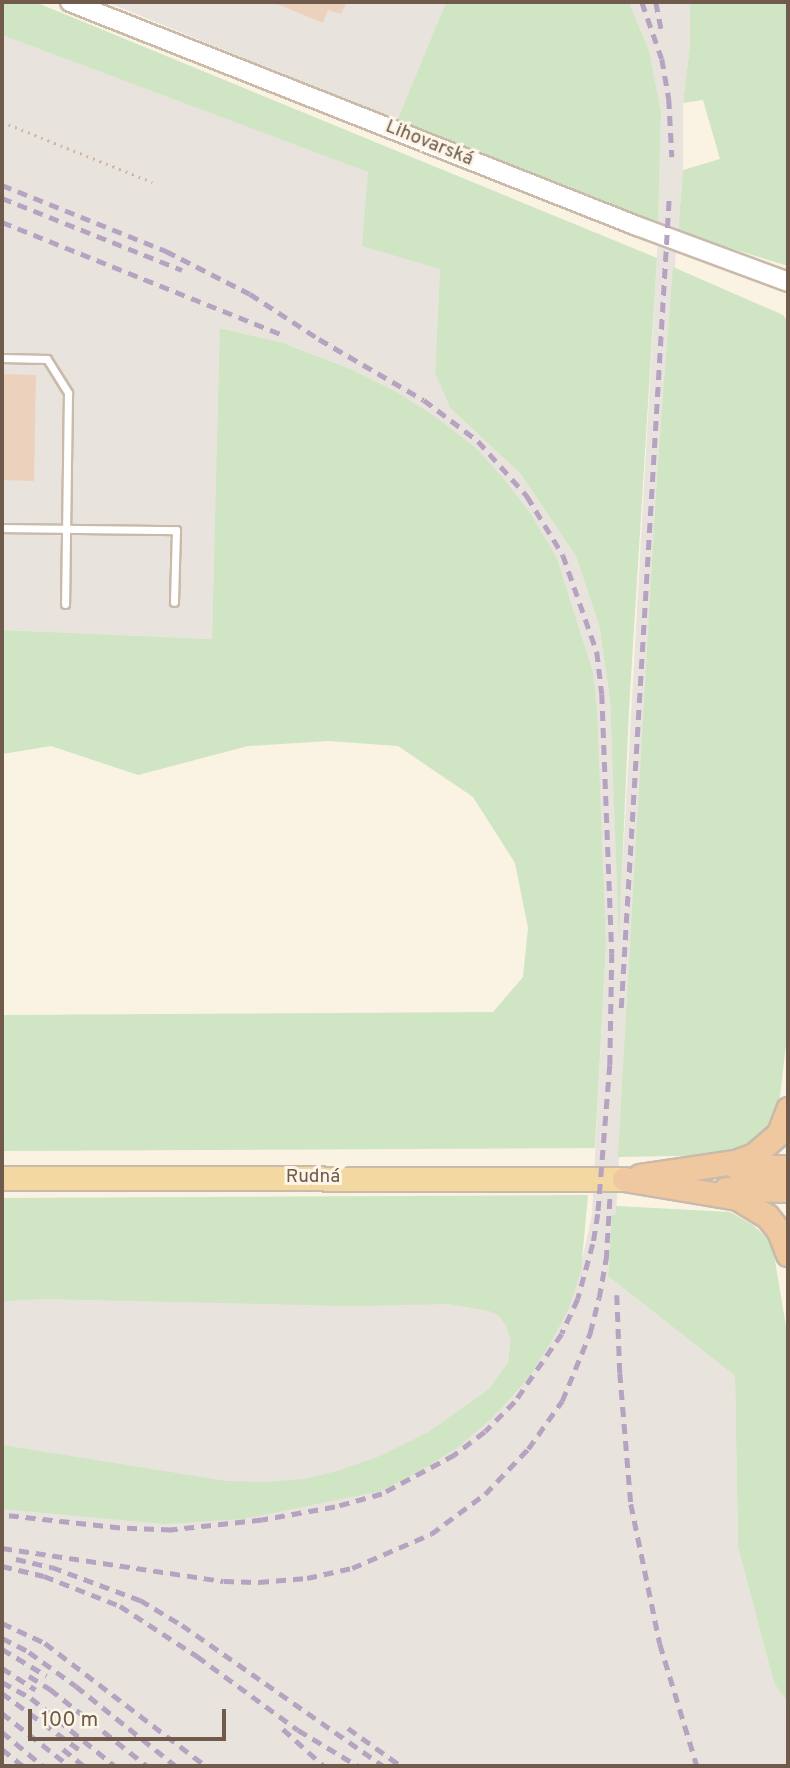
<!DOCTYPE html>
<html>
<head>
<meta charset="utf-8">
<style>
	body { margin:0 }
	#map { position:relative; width:790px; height:1768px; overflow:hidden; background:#faf2e3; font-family:Overpass,sans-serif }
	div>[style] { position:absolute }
	.industrial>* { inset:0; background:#e9e3dd }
	.green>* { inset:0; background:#cfe5c3 }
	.building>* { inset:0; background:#ecd2bd }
	.path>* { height:2.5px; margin-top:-1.25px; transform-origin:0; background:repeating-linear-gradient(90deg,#d1b6a1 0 2px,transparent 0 7px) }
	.roads { filter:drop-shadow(2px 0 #c9baaa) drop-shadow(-2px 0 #c9baaa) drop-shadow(0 2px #c9baaa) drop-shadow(0 -2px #c9baaa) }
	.service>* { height:7px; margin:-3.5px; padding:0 3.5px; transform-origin:3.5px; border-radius:3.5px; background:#fff }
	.tertiary>* { height:18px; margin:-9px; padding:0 9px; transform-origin:9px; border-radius:9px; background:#fff }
	.primary>* { height:23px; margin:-11.5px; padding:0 11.5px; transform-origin:11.5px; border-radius:11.5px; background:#f3d9a1 }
	.trunk>* { height:23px; margin:-11.5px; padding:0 11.5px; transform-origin:11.5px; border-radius:11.5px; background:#f0c8a0 }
	.rail>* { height:4.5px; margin-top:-2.25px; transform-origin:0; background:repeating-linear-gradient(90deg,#b5a3c1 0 10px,transparent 0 17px) }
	span { translate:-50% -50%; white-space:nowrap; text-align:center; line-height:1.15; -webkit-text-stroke:6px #fdf6e8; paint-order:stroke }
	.street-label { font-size:19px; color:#6f5a4b }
	.frame { position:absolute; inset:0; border:4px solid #6f5a4b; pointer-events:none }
	.scale { position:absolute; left:28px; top:1709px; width:198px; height:32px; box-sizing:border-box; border:4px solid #6f5a4b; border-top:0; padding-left:9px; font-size:21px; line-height:24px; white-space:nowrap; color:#6f5a4b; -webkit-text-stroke:5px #fdf6e8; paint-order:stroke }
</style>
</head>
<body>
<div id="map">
	<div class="industrial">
		<div style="clip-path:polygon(107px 2px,446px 2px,397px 121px)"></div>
		<div style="clip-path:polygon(629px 2px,690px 2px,690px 45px,683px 103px,683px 170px,657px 474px,616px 1215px,612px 1215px,608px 1276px,735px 1376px,738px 1547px,774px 1683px,788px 1703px,788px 1766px,2px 1766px,2px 1239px,583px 1256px,592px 1214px,606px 944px,593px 672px,557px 558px,531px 514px,476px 448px,397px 392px,353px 370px,283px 343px,221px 328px,212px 639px,2px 630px,2px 35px,369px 172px,440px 269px,435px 373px,450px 408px,520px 473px,576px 556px,599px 625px,610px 699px,619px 928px,657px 258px,661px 112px,649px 50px)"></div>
	</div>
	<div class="green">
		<div style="clip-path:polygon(2px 2px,35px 2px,657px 258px,629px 709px,619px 940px,610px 699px,599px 625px,576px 556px,520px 473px,450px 408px,435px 373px,440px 269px,362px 246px,368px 172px,2px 35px)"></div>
		<div style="clip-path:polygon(446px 2px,629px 2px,649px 50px,661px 112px,658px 226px,397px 121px)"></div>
		<div style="clip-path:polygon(690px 2px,788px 2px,788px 266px,678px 232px,683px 170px,720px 159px,703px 100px,683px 103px,690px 45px)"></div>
		<div style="clip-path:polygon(673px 267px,783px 315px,788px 322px,788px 1027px,778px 1113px,771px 1133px,729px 1155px,618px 1157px,657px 474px)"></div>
		<div style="clip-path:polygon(220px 328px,283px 343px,353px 370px,397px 392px,437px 418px,476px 448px,503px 478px,531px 514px,557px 558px,593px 672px,597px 712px,606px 944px,595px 1148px,2px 1151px,2px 1015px,493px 1012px,523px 977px,528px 928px,515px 863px,473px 797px,398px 746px,328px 741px,248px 746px,138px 775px,51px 746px,2px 754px,2px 630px,212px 639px)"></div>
		<div style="clip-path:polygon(588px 1195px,581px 1271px,569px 1308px,550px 1344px,527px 1380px,491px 1419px,457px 1448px,420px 1471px,381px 1491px,243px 1519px,164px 1524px,2px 1509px,2px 1445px,226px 1481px,264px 1482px,305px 1479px,337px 1471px,380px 1456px,427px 1433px,489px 1389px,508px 1363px,511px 1340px,506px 1325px,499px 1316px,489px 1311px,450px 1304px,350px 1306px,45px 1299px,2px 1301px,2px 1198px)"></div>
		<div style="clip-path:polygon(616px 1206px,730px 1212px,753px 1225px,772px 1243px,788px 1338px,788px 1703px,774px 1683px,738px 1547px,735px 1376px,608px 1276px,612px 1215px,616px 1215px)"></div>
	</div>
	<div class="building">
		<div style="clip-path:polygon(272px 2px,347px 2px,341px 14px,328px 10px,323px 23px)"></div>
		<div style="clip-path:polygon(2px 374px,36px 375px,34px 481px,2px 480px)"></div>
	</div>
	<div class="path">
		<div style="left:2px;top:122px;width:162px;rotate:21.8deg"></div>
	</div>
	<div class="roads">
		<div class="service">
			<div style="left:2px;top:358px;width:45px;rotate:1.3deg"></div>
			<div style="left:47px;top:359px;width:40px;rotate:58deg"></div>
			<div style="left:68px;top:393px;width:211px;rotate:90.8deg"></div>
			<div style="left:2px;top:528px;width:174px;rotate:0.7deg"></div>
			<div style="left:176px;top:530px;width:72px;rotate:91.6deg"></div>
		</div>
		<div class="tertiary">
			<div style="left:70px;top:2px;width:610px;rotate:21.56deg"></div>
			<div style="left:637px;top:226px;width:161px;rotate:20.3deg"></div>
		</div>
		<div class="primary">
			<div style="left:2px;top:1178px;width:622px;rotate:0.09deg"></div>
		</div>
		<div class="trunk">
			<div style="left:736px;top:1167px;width:52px"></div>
			<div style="left:640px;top:1176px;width:96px;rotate:-8.4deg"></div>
			<div style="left:735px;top:1162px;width:20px;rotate:-20deg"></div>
			<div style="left:754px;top:1155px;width:33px;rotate:-41deg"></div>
			<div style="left:779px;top:1133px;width:26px;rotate:-69deg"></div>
			<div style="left:624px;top:1179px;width:115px;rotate:9.5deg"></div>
			<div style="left:737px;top:1198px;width:35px;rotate:31deg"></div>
			<div style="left:767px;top:1216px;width:19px;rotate:51deg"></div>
			<div style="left:779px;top:1231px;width:25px;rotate:69deg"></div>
			<div style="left:726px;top:1189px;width:62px;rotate:0.9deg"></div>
		</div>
	</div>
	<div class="rail">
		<div style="left:642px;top:2px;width:60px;rotate:70.7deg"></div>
		<div style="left:662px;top:59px;width:41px;rotate:80.1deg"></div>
		<div style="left:669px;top:99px;width:58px;rotate:87deg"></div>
		<div style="left:656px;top:2px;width:31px;rotate:79deg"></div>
		<div style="left:2px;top:185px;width:177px;rotate:21.9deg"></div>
		<div style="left:166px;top:251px;width:94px;rotate:27.1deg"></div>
		<div style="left:250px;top:294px;width:82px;rotate:33.1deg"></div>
		<div style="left:319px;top:339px;width:121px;rotate:30.2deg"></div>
		<div style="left:424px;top:400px;width:68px;rotate:37.2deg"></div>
		<div style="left:478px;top:441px;width:74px;rotate:48.3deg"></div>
		<div style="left:527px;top:496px;width:69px;rotate:58.6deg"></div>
		<div style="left:563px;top:555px;width:103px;rotate:70.7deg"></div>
		<div style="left:597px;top:652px;width:42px;rotate:83.2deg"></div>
		<div style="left:602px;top:694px;width:259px;rotate:87.8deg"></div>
		<div style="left:612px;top:953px;width:112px;rotate:91deg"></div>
		<div style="left:610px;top:1065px;width:149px;rotate:94.6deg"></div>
		<div style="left:598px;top:1214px;width:30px;rotate:99deg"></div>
		<div style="left:593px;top:1244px;width:57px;rotate:105.3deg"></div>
		<div style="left:578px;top:1299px;width:38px;rotate:115deg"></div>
		<div style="left:562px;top:1334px;width:83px;rotate:124.7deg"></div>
		<div style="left:515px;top:1402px;width:42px;rotate:135deg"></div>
		<div style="left:485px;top:1432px;width:38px;rotate:143deg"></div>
		<div style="left:455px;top:1455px;width:83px;rotate:151.9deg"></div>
		<div style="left:382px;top:1494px;width:49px;rotate:164.5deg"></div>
		<div style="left:335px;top:1507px;width:74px;rotate:169.9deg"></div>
		<div style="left:262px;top:1520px;width:92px;rotate:173.7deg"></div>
		<div style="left:171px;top:1530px;width:51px;rotate:-177.8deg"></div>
		<div style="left:120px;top:1528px;width:119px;rotate:-173.7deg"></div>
		<div style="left:2px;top:198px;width:194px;rotate:21.8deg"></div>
		<div style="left:2px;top:222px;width:305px;rotate:21.9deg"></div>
		<div style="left:621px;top:1008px;width:812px;rotate:-86.61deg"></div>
		<div style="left:617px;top:1295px;width:78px;rotate:87.8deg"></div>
		<div style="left:620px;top:1373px;width:131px;rotate:85.2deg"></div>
		<div style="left:631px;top:1504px;width:143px;rotate:78.3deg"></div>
		<div style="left:660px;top:1644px;width:127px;rotate:73.1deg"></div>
		<div style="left:2px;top:1548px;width:224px;rotate:8.5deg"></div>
		<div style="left:224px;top:1581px;width:35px;rotate:2deg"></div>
		<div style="left:259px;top:1582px;width:48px;rotate:-4.8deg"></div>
		<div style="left:307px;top:1578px;width:46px;rotate:-12.5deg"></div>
		<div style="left:352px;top:1568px;width:86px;rotate:-23.3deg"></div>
		<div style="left:431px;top:1534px;width:67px;rotate:-36.5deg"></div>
		<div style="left:485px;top:1494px;width:62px;rotate:-46.3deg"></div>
		<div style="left:528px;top:1449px;width:59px;rotate:-54.7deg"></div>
		<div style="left:562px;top:1401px;width:74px;rotate:-67.6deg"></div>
		<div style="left:590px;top:1333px;width:36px;rotate:-76deg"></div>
		<div style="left:599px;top:1298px;width:39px;rotate:-80deg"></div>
		<div style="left:606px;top:1260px;width:67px;rotate:-86.6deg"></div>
		<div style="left:16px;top:1559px;width:37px;rotate:13deg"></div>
		<div style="left:52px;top:1567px;width:94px;rotate:20.6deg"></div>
		<div style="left:140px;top:1600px;width:49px;rotate:30.8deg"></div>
		<div style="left:182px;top:1625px;width:246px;rotate:35deg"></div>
		<div style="left:2px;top:1566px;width:43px;rotate:13.4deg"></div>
		<div style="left:44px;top:1576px;width:82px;rotate:21.5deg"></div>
		<div style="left:120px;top:1606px;width:92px;rotate:33deg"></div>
		<div style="left:197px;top:1656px;width:125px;rotate:36.2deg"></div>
		<div style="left:298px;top:1730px;width:70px;rotate:31deg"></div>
		<div style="left:2px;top:1623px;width:47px;rotate:24.9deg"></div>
		<div style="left:45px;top:1643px;width:203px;rotate:37.4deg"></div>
		<div style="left:2px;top:1638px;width:30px;rotate:27deg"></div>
		<div style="left:29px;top:1652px;width:58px;rotate:35.9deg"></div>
		<div style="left:76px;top:1686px;width:128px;rotate:38.7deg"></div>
		<div style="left:2px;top:1649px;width:52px;rotate:31deg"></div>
		<div style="left:2px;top:1668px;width:40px;rotate:32.9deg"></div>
		<div style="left:29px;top:1676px;width:25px;rotate:32deg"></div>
		<div style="left:50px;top:1689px;width:124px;rotate:38.4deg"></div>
		<div style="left:2px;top:1682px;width:33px;rotate:29deg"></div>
		<div style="left:31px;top:1698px;width:108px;rotate:39deg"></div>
		<div style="left:2px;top:1693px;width:97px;rotate:36.2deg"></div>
		<div style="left:2px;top:1713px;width:84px;rotate:38.2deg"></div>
		<div style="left:348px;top:1728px;width:65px;rotate:35.6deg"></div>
		<div style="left:283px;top:1729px;width:55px;rotate:42.1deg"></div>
		<div style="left:2px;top:1732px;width:53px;rotate:39.7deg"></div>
		<div style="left:2px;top:1749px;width:27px;rotate:39deg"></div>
		<div style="left:63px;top:1749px;width:27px;rotate:39deg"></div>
	</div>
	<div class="street-label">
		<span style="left:429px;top:144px;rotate:22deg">Lihovarská</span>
		<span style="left:313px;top:1178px">Rudná</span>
	</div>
	<div class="frame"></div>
	<div class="scale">100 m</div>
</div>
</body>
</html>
